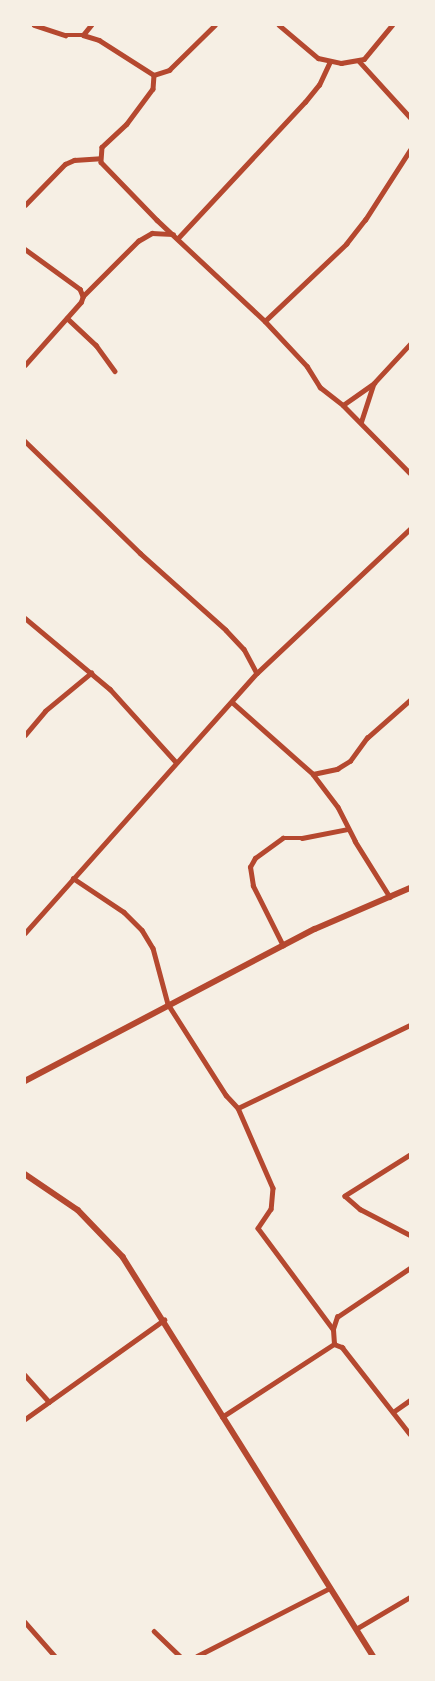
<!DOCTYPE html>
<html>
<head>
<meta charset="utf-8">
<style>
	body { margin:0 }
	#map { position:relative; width:435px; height:1681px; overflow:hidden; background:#f6efe4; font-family:Georgia,serif }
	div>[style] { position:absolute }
	.minor>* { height:4.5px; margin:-2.25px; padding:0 2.25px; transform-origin:2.25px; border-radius:2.25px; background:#b5482f }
	.tertiary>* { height:5.5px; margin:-2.75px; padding:0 2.75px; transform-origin:2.75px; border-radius:2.75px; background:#b5482f }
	span { translate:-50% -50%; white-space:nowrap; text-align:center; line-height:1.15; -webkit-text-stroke:4px #f6efe4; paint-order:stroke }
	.frame { position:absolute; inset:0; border:26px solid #f6efe4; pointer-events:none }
</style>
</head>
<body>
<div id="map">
	<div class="minor">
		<div style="left:34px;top:25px;width:33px;rotate:18deg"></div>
		<div style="left:65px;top:35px;width:18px"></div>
		<div style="left:83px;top:35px;width:17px;rotate:17deg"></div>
		<div style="left:99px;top:40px;width:65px;rotate:32.5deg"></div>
		<div style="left:154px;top:75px;width:14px;rotate:94deg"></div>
		<div style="left:153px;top:89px;width:44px;rotate:126.6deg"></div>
		<div style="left:127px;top:124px;width:34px;rotate:137deg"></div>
		<div style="left:102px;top:147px;width:15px;rotate:94deg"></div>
		<div style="left:101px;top:162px;width:81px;rotate:46deg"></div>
		<div style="left:157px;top:220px;width:148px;rotate:43.1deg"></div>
		<div style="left:265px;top:321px;width:62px;rotate:47deg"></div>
		<div style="left:307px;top:366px;width:25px;rotate:58deg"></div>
		<div style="left:320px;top:387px;width:29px;rotate:38deg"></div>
		<div style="left:343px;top:405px;width:95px;rotate:45.4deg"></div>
		<div style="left:279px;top:25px;width:51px;rotate:40.2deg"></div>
		<div style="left:318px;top:58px;width:24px;rotate:12deg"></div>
		<div style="left:341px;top:63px;width:23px;rotate:-10deg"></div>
		<div style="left:364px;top:59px;width:44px;rotate:-50.5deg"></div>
		<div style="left:83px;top:35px;width:13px;rotate:-51deg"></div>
		<div style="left:359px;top:61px;width:76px;rotate:47.7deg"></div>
		<div style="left:154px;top:75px;width:16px;rotate:-18deg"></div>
		<div style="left:169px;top:70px;width:64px;rotate:-44.4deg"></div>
		<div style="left:25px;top:205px;width:57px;rotate:-45.7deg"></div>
		<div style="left:65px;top:164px;width:10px;rotate:-24deg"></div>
		<div style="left:74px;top:160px;width:26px;rotate:-4deg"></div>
		<div style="left:178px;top:238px;width:186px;rotate:-47deg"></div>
		<div style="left:305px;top:102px;width:22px;rotate:-51deg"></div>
		<div style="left:319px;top:85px;width:26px;rotate:-65deg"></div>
		<div style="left:25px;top:249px;width:68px;rotate:36deg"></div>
		<div style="left:80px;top:289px;width:8px;rotate:67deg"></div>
		<div style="left:67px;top:318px;width:40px;rotate:43deg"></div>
		<div style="left:96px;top:345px;width:32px;rotate:54deg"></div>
		<div style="left:265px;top:321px;width:112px;rotate:-43.5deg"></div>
		<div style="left:346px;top:244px;width:31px;rotate:-52deg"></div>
		<div style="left:365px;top:220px;width:83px;rotate:-57.3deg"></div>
		<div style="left:25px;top:365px;width:84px;rotate:-48.4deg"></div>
		<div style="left:81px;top:302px;width:6px;rotate:-72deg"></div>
		<div style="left:83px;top:296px;width:78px;rotate:-45deg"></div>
		<div style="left:138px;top:241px;width:16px;rotate:-30deg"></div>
		<div style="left:152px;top:233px;width:21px;rotate:3deg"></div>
		<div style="left:343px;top:405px;width:38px;rotate:-35deg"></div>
		<div style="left:374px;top:383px;width:53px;rotate:-47.3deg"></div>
		<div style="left:361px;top:422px;width:39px;rotate:-72deg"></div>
		<div style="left:25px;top:441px;width:161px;rotate:44.2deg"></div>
		<div style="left:140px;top:553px;width:115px;rotate:41.8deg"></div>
		<div style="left:226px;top:630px;width:26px;rotate:47deg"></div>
		<div style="left:244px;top:649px;width:27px;rotate:62deg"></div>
		<div style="left:25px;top:618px;width:111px;rotate:39.9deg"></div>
		<div style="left:110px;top:689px;width:98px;rotate:47.9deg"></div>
		<div style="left:232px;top:702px;width:108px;rotate:41.6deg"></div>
		<div style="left:313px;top:774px;width:41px;rotate:52.9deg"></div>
		<div style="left:338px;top:807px;width:38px;rotate:63deg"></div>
		<div style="left:355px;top:841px;width:66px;rotate:58deg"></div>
		<div style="left:25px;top:735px;width:31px;rotate:-50deg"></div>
		<div style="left:45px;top:711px;width:60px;rotate:-39.6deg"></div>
		<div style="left:313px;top:774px;width:25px;rotate:-12deg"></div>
		<div style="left:337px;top:769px;width:15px;rotate:-32deg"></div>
		<div style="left:350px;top:761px;width:29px;rotate:-54deg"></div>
		<div style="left:367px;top:738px;width:57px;rotate:-41.5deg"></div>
		<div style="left:73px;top:878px;width:61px;rotate:33.7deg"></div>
		<div style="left:124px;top:912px;width:25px;rotate:45deg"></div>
		<div style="left:142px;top:930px;width:21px;rotate:59deg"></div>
		<div style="left:153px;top:948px;width:58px;rotate:75deg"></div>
		<div style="left:168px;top:1004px;width:108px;rotate:57.5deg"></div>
		<div style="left:226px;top:1095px;width:18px;rotate:47deg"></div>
		<div style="left:238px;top:1108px;width:87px;rotate:66.4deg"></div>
		<div style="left:273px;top:1188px;width:21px;rotate:95deg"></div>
		<div style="left:271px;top:1209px;width:23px;rotate:124deg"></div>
		<div style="left:258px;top:1228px;width:126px;rotate:53.4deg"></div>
		<div style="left:25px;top:933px;width:348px;rotate:-48.3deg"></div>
		<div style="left:257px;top:673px;width:210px;rotate:-43.3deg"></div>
		<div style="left:283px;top:946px;width:67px;rotate:-116.6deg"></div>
		<div style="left:253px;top:886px;width:19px;rotate:-99deg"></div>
		<div style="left:250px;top:867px;width:10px;rotate:-61deg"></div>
		<div style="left:255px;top:858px;width:34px;rotate:-36deg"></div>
		<div style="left:283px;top:838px;width:19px"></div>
		<div style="left:302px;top:838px;width:47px;rotate:-11.1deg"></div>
		<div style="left:238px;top:1108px;width:191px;rotate:-25.8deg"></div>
		<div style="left:410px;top:1155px;width:77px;rotate:147.8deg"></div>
		<div style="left:345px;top:1196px;width:20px;rotate:41deg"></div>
		<div style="left:360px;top:1209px;width:56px;rotate:27.5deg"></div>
		<div style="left:334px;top:1344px;width:9px;rotate:21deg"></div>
		<div style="left:342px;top:1347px;width:110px;rotate:52deg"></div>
		<div style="left:334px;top:1344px;width:15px;rotate:-94deg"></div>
		<div style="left:333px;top:1329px;width:13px;rotate:-72deg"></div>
		<div style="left:337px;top:1317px;width:88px;rotate:-33.9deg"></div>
		<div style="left:25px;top:1375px;width:36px;rotate:48deg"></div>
		<div style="left:393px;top:1412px;width:21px;rotate:-35deg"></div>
		<div style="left:222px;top:1417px;width:134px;rotate:-33.1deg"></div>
		<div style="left:25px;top:1419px;width:171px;rotate:-35.5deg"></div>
		<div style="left:25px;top:1622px;width:45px;rotate:48.6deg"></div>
		<div style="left:356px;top:1629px;width:63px;rotate:-30.7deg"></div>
		<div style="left:154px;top:1631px;width:36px;rotate:44deg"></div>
		<div style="left:197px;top:1656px;width:149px;rotate:-27.1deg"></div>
	</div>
	<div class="tertiary">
		<div style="left:25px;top:1081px;width:327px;rotate:-27.7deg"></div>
		<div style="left:315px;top:929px;width:103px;rotate:-23.3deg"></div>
		<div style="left:25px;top:1174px;width:64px;rotate:34.2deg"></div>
		<div style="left:78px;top:1210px;width:65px;rotate:46.2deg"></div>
		<div style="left:123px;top:1257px;width:471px;rotate:57.9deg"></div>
	</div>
	<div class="frame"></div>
</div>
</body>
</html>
